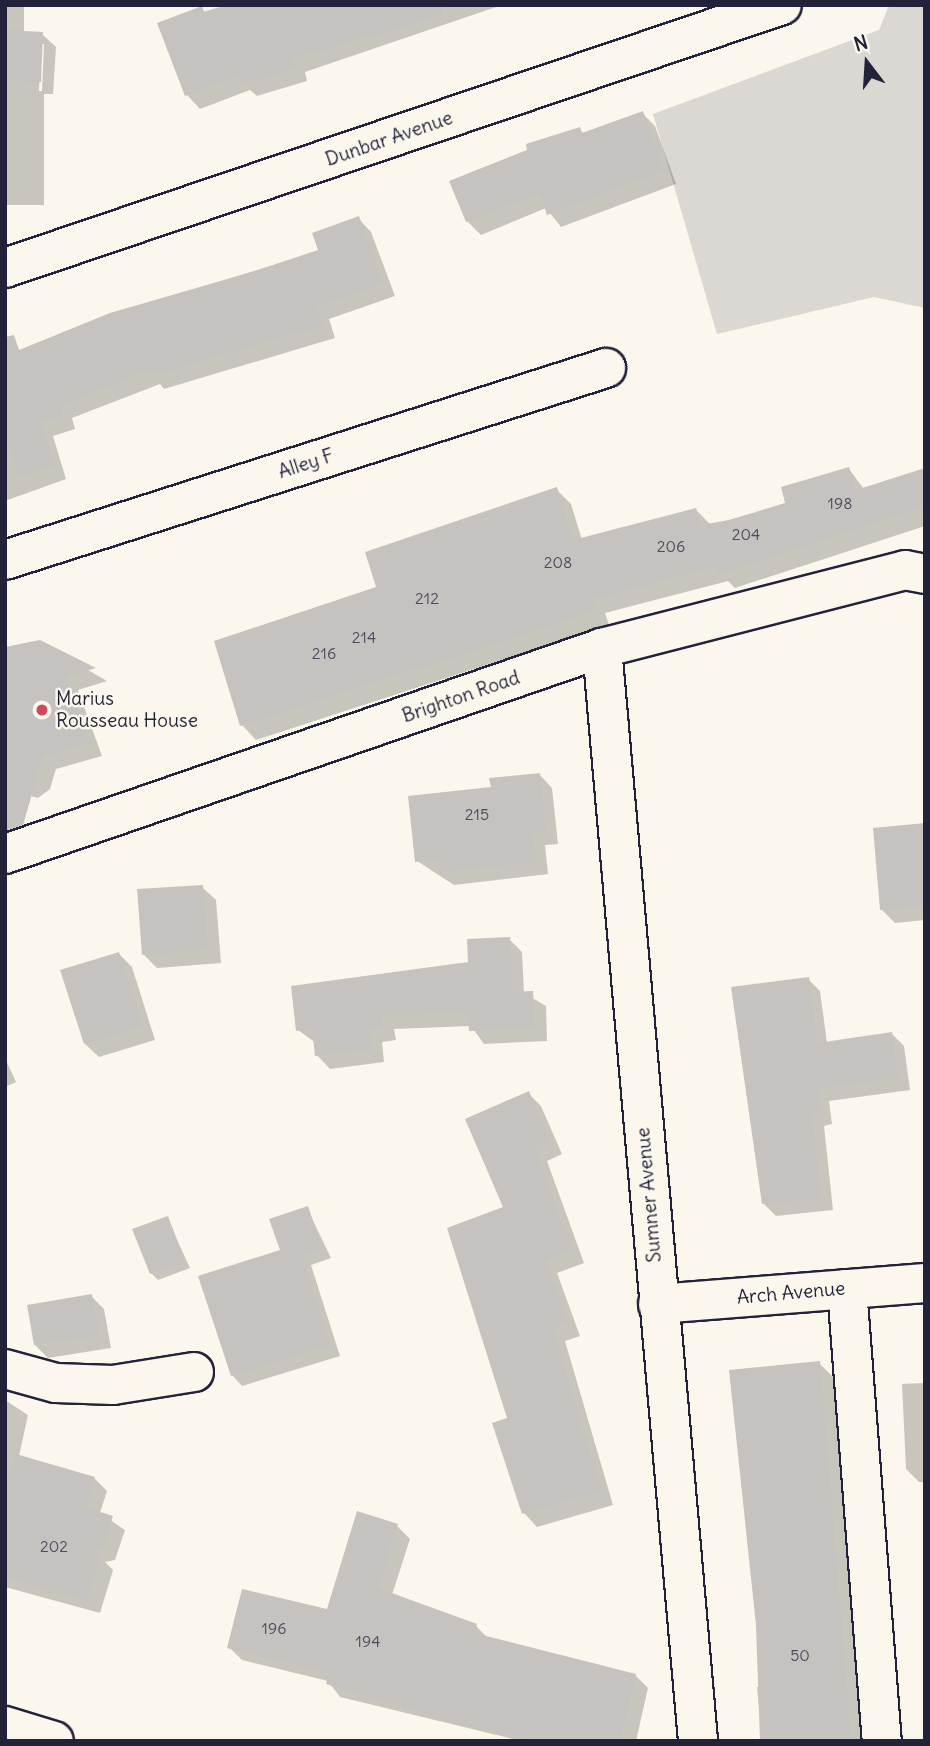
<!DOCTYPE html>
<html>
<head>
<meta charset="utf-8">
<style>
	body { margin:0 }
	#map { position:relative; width:930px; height:1746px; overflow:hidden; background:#fbf7ec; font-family:Delius,sans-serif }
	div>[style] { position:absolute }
	.green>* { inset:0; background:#dbd8d3 }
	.shadow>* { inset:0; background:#0003 }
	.building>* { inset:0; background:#c6c2c0 }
	.roads { filter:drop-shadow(2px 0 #22223b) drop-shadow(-2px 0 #22223b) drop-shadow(0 2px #22223b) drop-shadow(0 -2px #22223b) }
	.minor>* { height:38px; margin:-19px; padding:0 19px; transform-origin:19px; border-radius:19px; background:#fbf7ec }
	.dots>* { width:19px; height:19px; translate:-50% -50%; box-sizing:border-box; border:4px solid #fbf7ec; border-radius:50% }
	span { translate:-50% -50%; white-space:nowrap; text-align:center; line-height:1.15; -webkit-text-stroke:5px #fbf7ec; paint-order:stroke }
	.number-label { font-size:16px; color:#4b4a5c }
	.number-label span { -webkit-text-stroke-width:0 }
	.street-label { font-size:19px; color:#22223b }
	.poi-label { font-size:19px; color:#22223b }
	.left { translate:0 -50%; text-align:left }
	.frame { position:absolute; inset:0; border:7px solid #22223b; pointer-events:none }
	.north { position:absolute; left:832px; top:28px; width:70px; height:70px; -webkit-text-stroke:5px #fbf7ec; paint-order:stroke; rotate:343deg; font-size:19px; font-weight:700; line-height:28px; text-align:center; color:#22223b }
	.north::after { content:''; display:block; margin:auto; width:24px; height:32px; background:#22223b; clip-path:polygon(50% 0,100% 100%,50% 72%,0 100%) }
</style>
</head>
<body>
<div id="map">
	<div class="green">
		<div style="clip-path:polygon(889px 5px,925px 5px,925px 308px,874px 297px,717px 334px,653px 114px,879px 30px)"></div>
	</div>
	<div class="shadow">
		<div style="clip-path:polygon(evenodd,5px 5px,24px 5px,24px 33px,42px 34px,56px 47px,53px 94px,44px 94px,44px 205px,5px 205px,5px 5px,41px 44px,44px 44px,42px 91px,39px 91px,41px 44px)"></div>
		<div style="clip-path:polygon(227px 5px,502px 5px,305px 72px,307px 81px,257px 96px,250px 90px,200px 109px,187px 95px,160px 24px)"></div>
		<div style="clip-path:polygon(642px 113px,655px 126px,676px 184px,561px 227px,546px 208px,481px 235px,467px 221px,451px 182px,579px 129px,584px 134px)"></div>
		<div style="clip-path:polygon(358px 218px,371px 232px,395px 296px,329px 319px,335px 338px,164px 389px,160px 384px,72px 418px,75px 429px,53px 436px,66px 479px,5px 501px,5px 357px,110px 315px,320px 251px)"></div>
		<div style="clip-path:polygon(849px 469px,864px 489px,925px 470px,925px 526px,735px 588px,728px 581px,605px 613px,609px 625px,256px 740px,242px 725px,378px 588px,556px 489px,571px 504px,582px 540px,696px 510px,711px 525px,788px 504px)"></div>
		<div style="clip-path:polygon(39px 642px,107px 681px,78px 690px,102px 756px,56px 769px,50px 789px,38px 798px,5px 789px)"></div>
		<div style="clip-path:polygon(539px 774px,552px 788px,558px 844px,545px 845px,548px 874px,454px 885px,417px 861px,493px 788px)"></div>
		<div style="clip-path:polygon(925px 825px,925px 920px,895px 923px,882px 910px)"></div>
		<div style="clip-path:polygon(202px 887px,216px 900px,221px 963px,157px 968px,144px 955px)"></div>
		<div style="clip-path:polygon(509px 939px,522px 952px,524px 993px,546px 1006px,547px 1041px,484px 1044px,471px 1026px,394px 1029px,396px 1040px,382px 1042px,384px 1062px,330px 1069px,317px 1055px,316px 1043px,298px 1030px,470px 963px)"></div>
		<div style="clip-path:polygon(119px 954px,132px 967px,155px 1040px,99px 1057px,85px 1044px)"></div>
		<div style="clip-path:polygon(808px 979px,820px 991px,827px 1043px,892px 1034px,904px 1046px,910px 1090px,829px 1101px,832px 1124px,824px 1126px,833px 1210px,776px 1216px,764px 1204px)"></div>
		<div style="clip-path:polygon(5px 1058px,16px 1082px,5px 1087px)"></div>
		<div style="clip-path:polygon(528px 1093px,541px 1106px,562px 1154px,547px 1161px,584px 1263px,557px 1273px,580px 1336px,565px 1341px,613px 1505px,537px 1527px,524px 1513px,509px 1419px,506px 1208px)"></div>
		<div style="clip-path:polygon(307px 1208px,331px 1258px,311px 1265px,340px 1356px,242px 1386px,232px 1375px,282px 1251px)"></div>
		<div style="clip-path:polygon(167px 1218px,190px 1268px,158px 1280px,151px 1273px)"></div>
		<div style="clip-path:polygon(91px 1296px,104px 1309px,111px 1348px,48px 1358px,35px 1345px)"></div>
		<div style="clip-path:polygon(819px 1363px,847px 1391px,876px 1741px,762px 1741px,757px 1687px,762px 1687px)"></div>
		<div style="clip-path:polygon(925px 1383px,925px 1482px,919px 1482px,906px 1469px,902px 1384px)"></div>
		<div style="clip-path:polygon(5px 1400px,28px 1415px,19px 1456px,94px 1478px,107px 1491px,100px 1513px,125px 1530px,115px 1560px,105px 1562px,113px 1570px,100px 1613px,5px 1587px)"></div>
		<div style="clip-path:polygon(397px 1526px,410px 1539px,392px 1595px,476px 1626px,489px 1639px,635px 1675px,648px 1688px,636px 1741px,521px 1741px,340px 1697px,328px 1681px,242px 1660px,229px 1647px,328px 1611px)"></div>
	</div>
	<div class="building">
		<div style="clip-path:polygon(234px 5px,442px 5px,443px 15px,293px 59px,295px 68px,242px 84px,240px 76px,185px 96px,157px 23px,202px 6px,205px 14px)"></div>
		<div style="clip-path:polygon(5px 30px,43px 32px,41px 82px,5px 80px)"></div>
		<div style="clip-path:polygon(643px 111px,664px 170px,547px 215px,540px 193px,466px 222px,449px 181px,527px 150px,526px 144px,580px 127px,582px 133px)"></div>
		<div style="clip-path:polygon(359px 216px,383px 283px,317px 306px,323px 325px,149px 376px,147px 371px,60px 405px,63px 416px,41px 423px,54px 466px,18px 477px,5px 435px,5px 337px,14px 335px,19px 350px,110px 313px,255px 271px,318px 250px,312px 233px)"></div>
		<div style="clip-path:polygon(849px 467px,856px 490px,925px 468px,925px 507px,719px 574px,717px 566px,592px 599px,596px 611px,240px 726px,214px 641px,376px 587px,365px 552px,557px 487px,573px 540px,696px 508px,701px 525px,729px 520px,785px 503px,781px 487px)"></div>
		<div style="clip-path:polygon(40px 640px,96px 668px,66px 677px,90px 743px,43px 756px,23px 825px,5px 831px,5px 647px)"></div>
		<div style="clip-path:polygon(540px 773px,546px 831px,532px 832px,536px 862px,439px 872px,438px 859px,415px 862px,408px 796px,491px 787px,489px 778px)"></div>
		<div style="clip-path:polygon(925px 823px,925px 906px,880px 910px,873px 828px)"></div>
		<div style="clip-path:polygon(203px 885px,208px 950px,142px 955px,137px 889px)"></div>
		<div style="clip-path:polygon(510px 937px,512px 992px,533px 991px,535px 1029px,469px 1031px,468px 1013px,382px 1016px,383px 1027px,370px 1029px,372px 1049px,315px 1056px,312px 1029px,296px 1031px,291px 986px,468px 962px,467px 939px)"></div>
		<div style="clip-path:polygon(119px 952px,143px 1027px,84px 1044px,60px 970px)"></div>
		<div style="clip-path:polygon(809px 977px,817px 1043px,892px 1032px,898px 1078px,818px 1089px,821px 1113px,812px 1114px,821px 1198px,762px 1204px,731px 987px)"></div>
		<div style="clip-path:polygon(529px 1091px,550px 1141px,535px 1147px,572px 1250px,545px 1260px,568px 1322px,553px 1328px,601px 1491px,522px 1514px,492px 1423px,507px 1418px,447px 1228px,503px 1207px,465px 1119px)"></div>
		<div style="clip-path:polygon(308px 1206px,322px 1248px,302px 1255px,331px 1346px,231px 1376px,198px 1276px,280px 1250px,269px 1219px)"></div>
		<div style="clip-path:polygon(168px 1216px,185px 1261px,150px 1274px,132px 1229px)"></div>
		<div style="clip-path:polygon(92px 1294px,99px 1335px,34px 1345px,27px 1305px)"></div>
		<div style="clip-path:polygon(820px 1361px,851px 1741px,760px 1741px,756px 1625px,729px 1370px)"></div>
		<div style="clip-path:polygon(16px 1454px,95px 1477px,85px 1507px,113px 1516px,103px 1548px,86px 1552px,101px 1555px,87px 1601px,5px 1577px,5px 1489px)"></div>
		<div style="clip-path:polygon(357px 1511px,398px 1524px,378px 1588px,477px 1624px,474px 1633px,636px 1674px,620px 1741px,545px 1741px,446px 1721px,326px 1684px,329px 1673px,227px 1648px,242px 1589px,327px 1609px)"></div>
	</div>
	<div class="roads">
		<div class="minor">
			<div style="left:5px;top:268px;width:820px;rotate:-18.7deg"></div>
			<div style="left:5px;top:560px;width:631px;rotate:-17.72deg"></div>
			<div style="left:602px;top:648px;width:1097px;rotate:84.98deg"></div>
			<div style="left:5px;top:854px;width:632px;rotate:-19.04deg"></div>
			<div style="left:602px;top:648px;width:313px;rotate:-14.4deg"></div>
			<div style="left:905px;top:570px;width:20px;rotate:11deg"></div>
			<div style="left:847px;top:1289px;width:453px;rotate:85.6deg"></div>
			<div style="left:658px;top:1304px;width:268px;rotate:-4.5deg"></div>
			<div style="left:5px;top:1369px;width:53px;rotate:15.4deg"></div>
			<div style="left:56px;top:1383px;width:57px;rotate:2deg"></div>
			<div style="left:113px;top:1385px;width:82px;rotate:-9.1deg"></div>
			<div style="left:5px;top:1726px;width:51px;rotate:17deg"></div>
		</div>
	</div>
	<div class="dots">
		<div style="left:42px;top:710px;background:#d1495b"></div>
	</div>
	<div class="number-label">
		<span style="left:840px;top:503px">198</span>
		<span style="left:746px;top:534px">204</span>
		<span style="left:671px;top:546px">206</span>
		<span style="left:558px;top:562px">208</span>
		<span style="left:427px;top:598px">212</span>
		<span style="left:364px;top:637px">214</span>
		<span style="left:324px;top:653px">216</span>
		<span style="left:477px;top:814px">215</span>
		<span style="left:54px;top:1546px">202</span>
		<span style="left:274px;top:1628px">196</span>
		<span style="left:368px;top:1641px">194</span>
		<span style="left:800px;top:1655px">50</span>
	</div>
	<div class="street-label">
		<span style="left:389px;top:139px;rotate:-19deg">Dunbar Avenue</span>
		<span style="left:306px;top:464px;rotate:-18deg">Alley F</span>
		<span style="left:461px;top:697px;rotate:-19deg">Brighton Road</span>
		<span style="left:649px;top:1195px;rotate:-95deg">Sumner Avenue</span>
		<span style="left:791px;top:1293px;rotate:-5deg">Arch Avenue</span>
	</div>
	<div class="poi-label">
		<span class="left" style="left:56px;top:710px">Marius<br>Rousseau House</span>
	</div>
	<div class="frame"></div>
	<div class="north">N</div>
</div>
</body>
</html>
